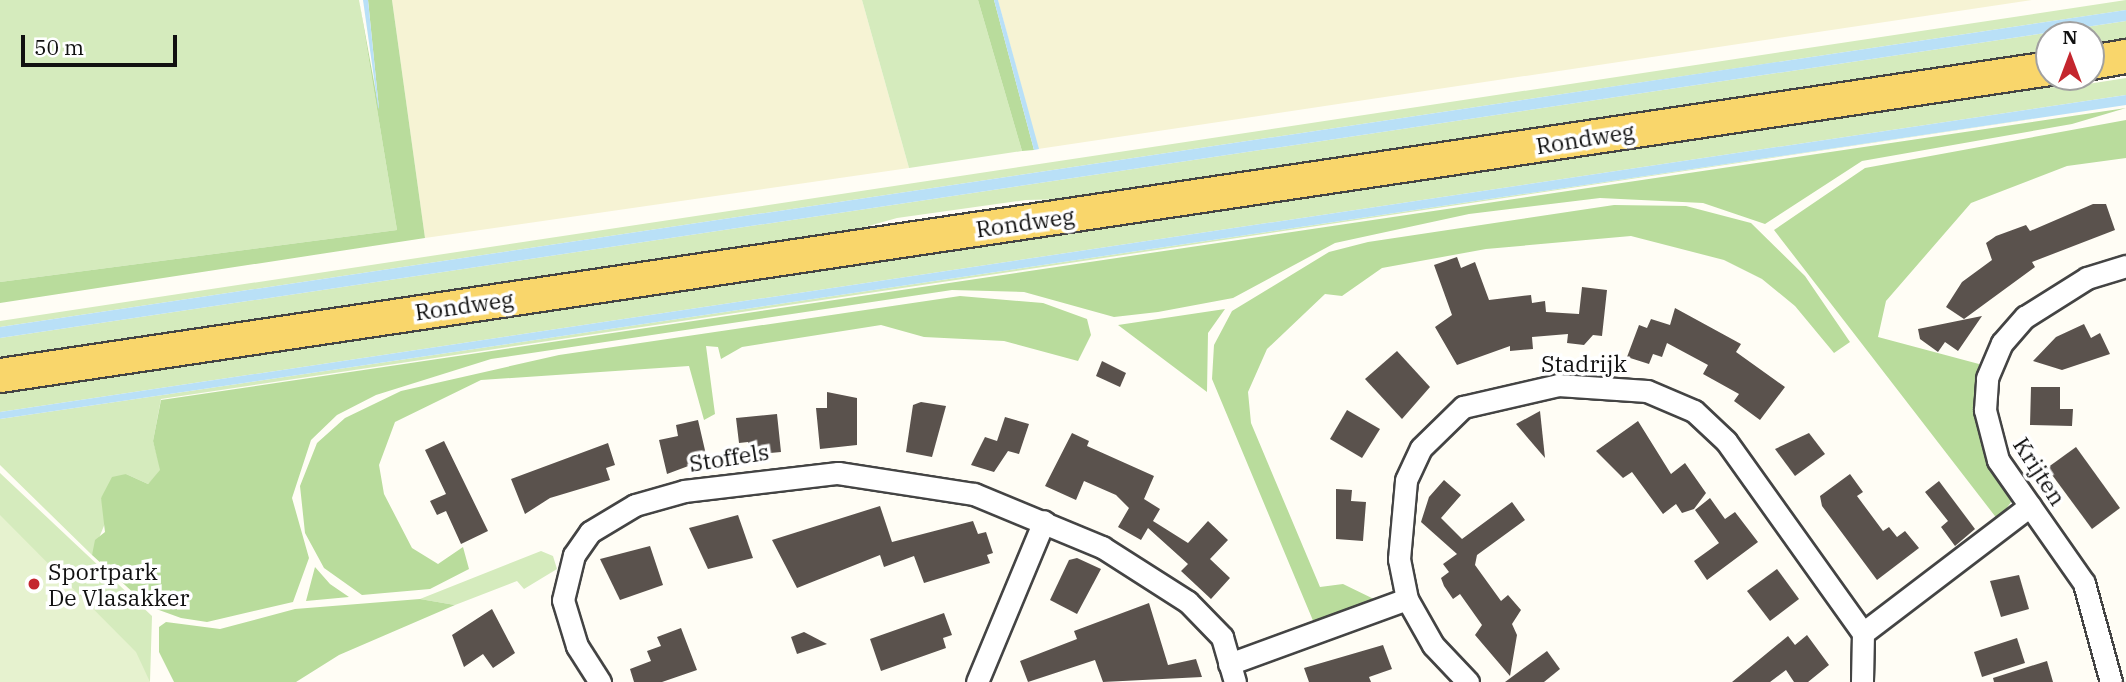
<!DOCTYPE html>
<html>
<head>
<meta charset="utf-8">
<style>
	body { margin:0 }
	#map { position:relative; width:2126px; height:682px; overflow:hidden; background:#fffdf5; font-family:"IBM Plex Serif",serif }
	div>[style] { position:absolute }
	.farmland>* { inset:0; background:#f6f3d4 }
	.green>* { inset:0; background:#d5ebbd }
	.forest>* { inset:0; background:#b9dc9c }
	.pitch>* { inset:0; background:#e6f2cf }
	.water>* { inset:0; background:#b9e0f7 }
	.building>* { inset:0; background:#5a524d }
	.roads { filter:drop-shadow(2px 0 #444) drop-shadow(-2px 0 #444) drop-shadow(0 2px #444) drop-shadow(0 -2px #444) }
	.street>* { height:21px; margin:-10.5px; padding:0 10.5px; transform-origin:10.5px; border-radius:10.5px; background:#fff }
	.primary>* { height:33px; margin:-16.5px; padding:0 16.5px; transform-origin:16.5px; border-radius:16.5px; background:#f9d66b }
	.dots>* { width:19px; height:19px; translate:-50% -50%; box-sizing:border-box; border:4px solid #fff; border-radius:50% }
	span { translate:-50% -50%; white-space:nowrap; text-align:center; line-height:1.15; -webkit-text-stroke:7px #fff; paint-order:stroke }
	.street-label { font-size:23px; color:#111 }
	.poi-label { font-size:23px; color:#111 }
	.left { translate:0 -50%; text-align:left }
	.north { position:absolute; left:2035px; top:21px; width:70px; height:70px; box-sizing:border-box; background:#fff; border:2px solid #a0a0a0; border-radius:50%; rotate:0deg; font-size:19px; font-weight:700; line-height:28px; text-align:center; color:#111 }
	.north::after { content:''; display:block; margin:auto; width:24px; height:32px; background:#c4262e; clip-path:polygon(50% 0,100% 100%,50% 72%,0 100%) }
	.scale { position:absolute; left:21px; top:35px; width:156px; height:32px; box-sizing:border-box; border:4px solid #111; border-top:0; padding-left:9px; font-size:21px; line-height:24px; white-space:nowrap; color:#111; -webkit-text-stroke:5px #fff; paint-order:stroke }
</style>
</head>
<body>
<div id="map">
	<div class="farmland">
		<div style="clip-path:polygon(392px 0,862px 0,909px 168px,425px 238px)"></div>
		<div style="clip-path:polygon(998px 0,2032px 0,1038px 149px)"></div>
	</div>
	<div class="green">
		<div style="clip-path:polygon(0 0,359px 0,397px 230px,0 282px)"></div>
		<div style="clip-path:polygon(862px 0,978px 0,1022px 151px,909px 168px)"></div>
		<div style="clip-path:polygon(2126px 0,2126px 10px,2113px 12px,0 327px,0 321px)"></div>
		<div style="clip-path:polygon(2126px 21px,2126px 46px,2091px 51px,2091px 35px,2049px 35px,2049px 57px,1111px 198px,1026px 200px,897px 218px,808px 243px,0 362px,0 338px)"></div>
		<div style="clip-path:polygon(2126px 78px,2126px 95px,0 412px,0 386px,1986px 88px,2069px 87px)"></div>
		<div style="clip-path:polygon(2126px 105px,161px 399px,153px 441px,161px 470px,148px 484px,126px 474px,101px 498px,108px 516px,92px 555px,0 465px,0 419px)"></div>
		<div style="clip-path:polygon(0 473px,152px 616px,150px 682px,0 541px)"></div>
		<div style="clip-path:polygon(541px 551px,553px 556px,557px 569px,524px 589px,517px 581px,455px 605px,420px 599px)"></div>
	</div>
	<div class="forest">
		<div style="clip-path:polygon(359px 0,379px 109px,368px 0,392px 0,425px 238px,0 303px,0 282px,397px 230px)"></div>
		<div style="clip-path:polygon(978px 0,994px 0,1034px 150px,1022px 151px)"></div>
		<div style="clip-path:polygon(2126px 108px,2072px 124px,1862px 161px,1765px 224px,1703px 203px,1600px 198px,1469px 214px,1335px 243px,1233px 298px,1158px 312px,1114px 317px,1024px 292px,952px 290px,491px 359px,376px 395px,337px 415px,311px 440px,292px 498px,309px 558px,293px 602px,207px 622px,181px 618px,148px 606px,92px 555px,95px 540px,105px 532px,101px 498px,112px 477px,126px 474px,148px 484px,160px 470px,153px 441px,161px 400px)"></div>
		<div style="clip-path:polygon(2126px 120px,2126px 158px,2067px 166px,1971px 203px,1886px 301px,1878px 337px,1979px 364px,1978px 426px,2014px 498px,1998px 520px,1774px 230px,1865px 168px)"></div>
		<div style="clip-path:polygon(1614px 205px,1686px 206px,1751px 223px,1805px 276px,1850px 342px,1834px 353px,1795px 306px,1762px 279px,1724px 260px,1631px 236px,1486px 249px,1382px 268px,1342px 296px,1325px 294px,1267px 349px,1248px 392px,1251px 423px,1320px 587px,1343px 584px,1380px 602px,1314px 623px,1212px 379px,1214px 345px,1232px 311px,1329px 252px,1368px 242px)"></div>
		<div style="clip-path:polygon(960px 296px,1043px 303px,1087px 319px,1091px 335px,1078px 361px,1004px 341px,924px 337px,881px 325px,742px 347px,721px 359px,718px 347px,706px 346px,715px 414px,704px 420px,689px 366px,481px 380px,395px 422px,379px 465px,384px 494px,412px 548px,438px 564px,463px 547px,469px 569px,430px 589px,362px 595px,324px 568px,305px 533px,300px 486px,317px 443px,345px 418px,401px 391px,559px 355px)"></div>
		<div style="clip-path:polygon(1225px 309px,1208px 333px,1207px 392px,1118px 325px)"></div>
		<div style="clip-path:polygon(315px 567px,330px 584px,349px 597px,306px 601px)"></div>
		<div style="clip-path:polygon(420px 599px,455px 605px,339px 655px,296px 682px,174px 682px,159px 652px,159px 627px,166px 622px,220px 629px,295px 609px)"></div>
	</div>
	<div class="pitch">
		<div style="clip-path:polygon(0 515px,136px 652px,150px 682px,0 682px)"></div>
	</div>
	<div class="water">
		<div style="clip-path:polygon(363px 0,368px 0,379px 109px,378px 107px)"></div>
		<div style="clip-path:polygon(994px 0,998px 0,1039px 149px,1034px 150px)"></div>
		<div style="clip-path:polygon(2126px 10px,2126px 21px,0 338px,0 327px)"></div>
		<div style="clip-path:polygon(2126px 95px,2126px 105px,0 419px,0 412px)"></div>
	</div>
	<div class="building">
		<div style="clip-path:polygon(2093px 204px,2106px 204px,2115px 230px,2032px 262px,2035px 267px,1964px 319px,1946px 307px,1962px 282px,1992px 260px,1986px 243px,1996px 236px,2026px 225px,2030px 231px)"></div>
		<div style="clip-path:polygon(1457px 257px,1461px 268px,1475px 262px,1489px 300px,1531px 295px,1532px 303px,1545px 301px,1546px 312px,1579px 314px,1582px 287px,1607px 290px,1602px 336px,1593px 335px,1584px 345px,1567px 343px,1568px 334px,1532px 337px,1533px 349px,1510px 351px,1510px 346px,1457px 365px,1435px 327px,1452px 315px,1434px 265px)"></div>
		<div style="clip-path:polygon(1675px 308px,1741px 344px,1736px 352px,1785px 387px,1760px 420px,1734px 401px,1739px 394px,1703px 374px,1708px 365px,1667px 343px,1662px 357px,1653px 354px,1649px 364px,1627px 357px,1639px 325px,1647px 328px,1651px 319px,1670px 325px)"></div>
		<div style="clip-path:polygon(1982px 316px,1958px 351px,1945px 342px,1938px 352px,1920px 339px,1918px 329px)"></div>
		<div style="clip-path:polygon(2084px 324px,2091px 338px,2100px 333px,2110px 354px,2062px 370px,2033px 361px,2056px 337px)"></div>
		<div style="clip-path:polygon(1397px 351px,1430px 387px,1402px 419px,1365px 379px)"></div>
		<div style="clip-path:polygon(1102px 361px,1126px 373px,1120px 387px,1096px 376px)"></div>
		<div style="clip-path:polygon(2031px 387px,2060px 387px,2060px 409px,2073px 409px,2072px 426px,2030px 425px)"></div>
		<div style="clip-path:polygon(827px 392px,857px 398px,857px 445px,820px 449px,816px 408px,827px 408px)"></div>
		<div style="clip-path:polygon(921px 402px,946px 406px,932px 457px,906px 452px,913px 405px)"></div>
		<div style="clip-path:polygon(1347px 410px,1380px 429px,1362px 458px,1330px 439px)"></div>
		<div style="clip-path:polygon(1540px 411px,1545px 458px,1516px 424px)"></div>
		<div style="clip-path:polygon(777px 414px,781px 452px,749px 455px,748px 442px,739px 443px,736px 418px)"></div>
		<div style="clip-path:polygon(1005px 417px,1029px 424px,1019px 454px,1008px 451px,994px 472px,971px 465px,985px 437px,997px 441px)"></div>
		<div style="clip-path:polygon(698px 420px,707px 459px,667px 474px,659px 440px,678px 436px,676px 425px)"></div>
		<div style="clip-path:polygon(1638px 421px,1671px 474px,1685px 463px,1706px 493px,1694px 509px,1682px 513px,1676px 504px,1663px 514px,1632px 472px,1623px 478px,1596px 451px)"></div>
		<div style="clip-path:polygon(1072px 433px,1089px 441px,1087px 446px,1154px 476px,1144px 499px,1160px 509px,1153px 521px,1188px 543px,1208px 521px,1228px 540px,1210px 559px,1230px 578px,1211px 599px,1181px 571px,1188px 564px,1148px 528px,1141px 540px,1118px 527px,1129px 508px,1116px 495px,1084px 481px,1076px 500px,1045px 486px)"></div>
		<div style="clip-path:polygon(1809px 433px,1825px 454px,1795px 476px,1775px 449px)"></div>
		<div style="clip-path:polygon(444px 441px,488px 531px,461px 544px,446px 511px,437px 515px,430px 501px,446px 494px,425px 450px)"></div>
		<div style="clip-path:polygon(608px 443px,615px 465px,606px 468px,610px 480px,550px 498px,525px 514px,511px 479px)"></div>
		<div style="clip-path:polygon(2076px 447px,2120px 508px,2092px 529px,2047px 468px)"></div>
		<div style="clip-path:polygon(1850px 474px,1863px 492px,1857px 496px,1883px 531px,1889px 527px,1897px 537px,1905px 531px,1919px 548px,1877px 580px,1822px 506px,1820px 496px)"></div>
		<div style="clip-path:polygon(1444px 480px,1461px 495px,1441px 518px,1462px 539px,1512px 502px,1525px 520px,1477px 555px,1475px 565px,1501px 601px,1508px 595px,1521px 610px,1512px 624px,1517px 635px,1510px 676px,1475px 635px,1482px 625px,1460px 594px,1453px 599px,1444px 586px,1441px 578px,1449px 572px,1443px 564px,1457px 554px,1421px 522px,1429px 497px)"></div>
		<div style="clip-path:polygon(1939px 481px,1975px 529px,1955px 546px,1941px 527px,1948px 521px,1925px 492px)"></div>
		<div style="clip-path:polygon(1336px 489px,1352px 490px,1351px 501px,1366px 502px,1363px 541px,1336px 539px)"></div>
		<div style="clip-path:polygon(1710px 498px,1725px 519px,1735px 512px,1758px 542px,1707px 580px,1694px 561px,1719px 543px,1695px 510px)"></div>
		<div style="clip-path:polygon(880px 506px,892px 542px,973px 521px,978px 534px,986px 532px,993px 553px,987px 555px,990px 563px,924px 583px,914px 556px,884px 567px,880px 555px,797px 588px,772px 540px)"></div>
		<div style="clip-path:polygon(738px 515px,753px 558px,708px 569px,689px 528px)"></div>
		<div style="clip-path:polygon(650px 546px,663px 585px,620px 600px,600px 559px)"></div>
		<div style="clip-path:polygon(1077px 558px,1101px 569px,1077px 614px,1050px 600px,1069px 560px)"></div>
		<div style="clip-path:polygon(1777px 569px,1799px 599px,1770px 621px,1747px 591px)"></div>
		<div style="clip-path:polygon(2019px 575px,2029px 609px,2001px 617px,1990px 581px)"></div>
		<div style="clip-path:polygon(1149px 603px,1168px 665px,1196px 659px,1202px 677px,1103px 682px,1095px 660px,1028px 682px,1020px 661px,1077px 639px,1074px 631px)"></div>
		<div style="clip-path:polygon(492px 609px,515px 653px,493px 668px,483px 654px,464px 667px,452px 635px)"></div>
		<div style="clip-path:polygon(944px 613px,952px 635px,943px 638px,946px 648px,881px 671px,870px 639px)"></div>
		<div style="clip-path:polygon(681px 628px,697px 670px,662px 682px,634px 682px,630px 669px,651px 661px,647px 651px,661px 646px,657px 637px)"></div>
		<div style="clip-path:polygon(804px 632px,827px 644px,797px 654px,791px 637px)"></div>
		<div style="clip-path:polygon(1807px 635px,1829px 665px,1808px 682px,1794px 682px,1786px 670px,1770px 682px,1732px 682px,1788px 636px,1795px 645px)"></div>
		<div style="clip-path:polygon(2017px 638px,2025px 663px,1982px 677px,1974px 652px)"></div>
		<div style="clip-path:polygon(1383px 645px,1392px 669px,1369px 677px,1371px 682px,1309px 682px,1304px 668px)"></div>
		<div style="clip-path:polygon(1547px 651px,1560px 669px,1544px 682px,1505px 682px)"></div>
		<div style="clip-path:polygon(2047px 661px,2053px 682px,1994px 682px,1993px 678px)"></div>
	</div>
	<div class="roads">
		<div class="street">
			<div style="left:1863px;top:633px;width:210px;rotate:-37.3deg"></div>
			<div style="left:1229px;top:664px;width:189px;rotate:-20.1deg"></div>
			<div style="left:600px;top:682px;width:43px;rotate:-122.6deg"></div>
			<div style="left:577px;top:646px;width:48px;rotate:-106.9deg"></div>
			<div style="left:563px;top:600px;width:46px;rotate:-76.3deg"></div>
			<div style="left:574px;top:555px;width:28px;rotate:-55deg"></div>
			<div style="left:590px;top:532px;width:52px;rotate:-31deg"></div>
			<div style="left:635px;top:505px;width:51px;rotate:-15.9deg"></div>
			<div style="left:684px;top:491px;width:155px;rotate:-6.7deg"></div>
			<div style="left:838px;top:473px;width:138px;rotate:8.8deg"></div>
			<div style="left:974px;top:494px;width:139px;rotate:22.5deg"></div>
			<div style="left:1102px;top:547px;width:102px;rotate:32.6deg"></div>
			<div style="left:1188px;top:602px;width:49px;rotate:45.8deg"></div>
			<div style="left:1222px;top:637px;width:47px;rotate:73.9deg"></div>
			<div style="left:977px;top:682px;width:174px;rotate:-67.4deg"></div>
			<div style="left:1468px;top:682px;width:51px;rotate:-133.4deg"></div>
			<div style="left:1433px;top:645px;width:53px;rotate:-119.5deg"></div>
			<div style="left:1407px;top:599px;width:41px;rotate:-101.3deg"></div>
			<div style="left:1399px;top:559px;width:79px;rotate:-84.9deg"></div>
			<div style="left:1406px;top:480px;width:35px;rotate:-65deg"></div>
			<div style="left:1421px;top:448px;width:59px;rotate:-44.3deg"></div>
			<div style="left:1463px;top:407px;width:98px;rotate:-13deg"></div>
			<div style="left:1558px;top:385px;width:89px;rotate:3.9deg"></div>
			<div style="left:1647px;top:391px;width:51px;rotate:23.1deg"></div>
			<div style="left:1694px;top:411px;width:44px;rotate:43.2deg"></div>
			<div style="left:1726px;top:441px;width:236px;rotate:54.5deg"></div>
			<div style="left:1863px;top:633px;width:49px;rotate:91.2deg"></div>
			<div style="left:2111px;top:682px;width:103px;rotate:-105.3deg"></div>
			<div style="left:2084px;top:583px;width:150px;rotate:-125deg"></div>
			<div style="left:1998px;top:460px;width:52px;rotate:-104.6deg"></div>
			<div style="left:1985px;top:410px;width:32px;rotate:-86deg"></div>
			<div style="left:1987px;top:378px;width:38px;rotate:-67deg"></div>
			<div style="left:2002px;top:343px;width:35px;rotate:-49deg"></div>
			<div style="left:2025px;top:317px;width:73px;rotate:-32.2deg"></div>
			<div style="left:2087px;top:278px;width:41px;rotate:-17.1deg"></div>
		</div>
		<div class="primary">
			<div style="left:2091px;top:62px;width:36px;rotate:-10deg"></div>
			<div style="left:0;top:375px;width:2072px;rotate:-8.52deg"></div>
		</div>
	</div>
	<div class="dots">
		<div style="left:34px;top:584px;background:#c4262e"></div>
	</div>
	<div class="street-label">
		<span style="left:1585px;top:138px;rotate:-9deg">Rondweg</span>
		<span style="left:1025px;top:222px;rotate:-8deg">Rondweg</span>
		<span style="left:464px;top:305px;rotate:-8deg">Rondweg</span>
		<span style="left:1584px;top:363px">Stadrijk</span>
		<span style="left:729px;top:457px;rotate:-9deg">Stoffels</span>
		<span style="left:2040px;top:471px;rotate:57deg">Krijten</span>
	</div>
	<div class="poi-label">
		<span class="left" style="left:48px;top:584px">Sportpark<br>De Vlasakker</span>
	</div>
	<div class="north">N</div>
	<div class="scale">50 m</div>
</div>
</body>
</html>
